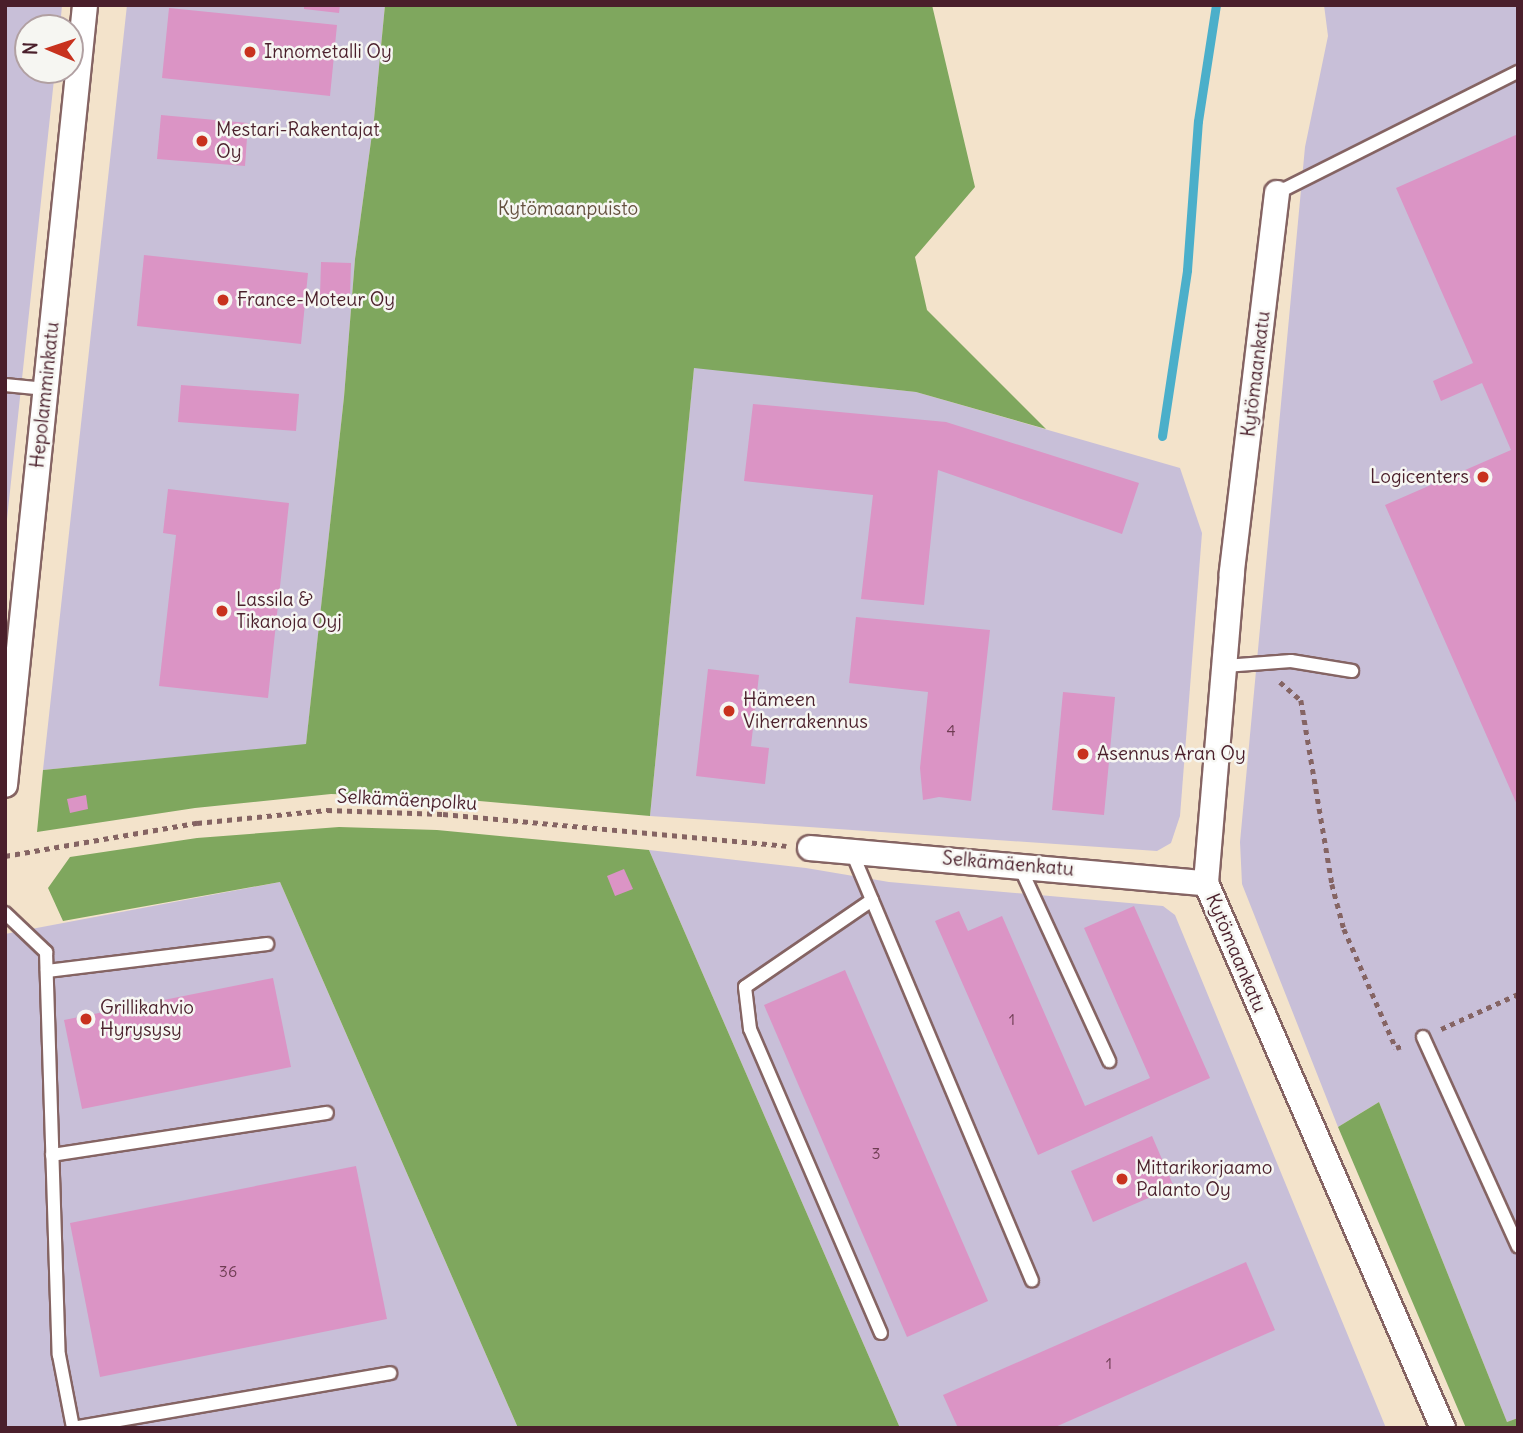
<!DOCTYPE html>
<html>
<head>
<meta charset="utf-8">
<style>
	body { margin:0 }
	#map { position:relative; width:1523px; height:1433px; overflow:hidden; background:#f3e3cb; font-family:Delius,sans-serif }
	div>[style] { position:absolute }
	.industrial>* { inset:0; background:#c8bfd8 }
	.forest>* { inset:0; background:#7fa75e }
	.stream>* { height:9px; margin:-4.5px; padding:0 4.5px; transform-origin:4.5px; border-radius:4.5px; background:#4bafca }
	.building>* { inset:0; background:#db94c5 }
	.path>* { height:4.5px; margin-top:-2.25px; transform-origin:0; background:repeating-linear-gradient(90deg,#856463 0 5px,transparent 0 10px) }
	.roads { filter:drop-shadow(2px 0 #856463) drop-shadow(-2px 0 #856463) drop-shadow(0 2px #856463) drop-shadow(0 -2px #856463) }
	.service>* { height:12px; margin:-6px; padding:0 6px; transform-origin:6px; border-radius:6px; background:#fff }
	.minor>* { height:24px; margin:-12px; padding:0 12px; transform-origin:12px; border-radius:12px; background:#fff }
	.dots>* { width:19px; height:19px; translate:-50% -50%; box-sizing:border-box; border:4px solid #f6f6f2; border-radius:50% }
	span { translate:-50% -50%; white-space:nowrap; text-align:center; line-height:1.15; -webkit-text-stroke:5px #f6f6f2; paint-order:stroke }
	.number-label { font-size:16px; color:#6e3c52 }
	.number-label span { -webkit-text-stroke-width:0 }
	.poi-label { font-size:19px; color:#4a1f2b }
	.left { translate:0 -50%; text-align:left }
	.right { translate:-100% -50%; text-align:right }
	.park-label { font-size:19px; color:#64503e }
	.street-label { font-size:19px; color:#4a1f2b }
	.frame { position:absolute; inset:0; border:7px solid #4a1f2b; pointer-events:none }
	.north { position:absolute; left:14px; top:14px; width:70px; height:70px; box-sizing:border-box; background:#f6f6f2; border:2px solid #b1a0a2; border-radius:50%; rotate:272deg; font-size:19px; font-weight:700; line-height:28px; text-align:center; color:#4a1f2b }
	.north::after { content:''; display:block; margin:auto; width:24px; height:32px; background:#c8321e; clip-path:polygon(50% 0,100% 100%,50% 72%,0 100%) }
</style>
</head>
<body>
<div id="map">
	<div class="industrial">
		<div style="clip-path:polygon(5px 5px,62px 5px,60px 28px,28px 28px,28px 70px,55px 70px,5px 538px)"></div>
		<div style="clip-path:polygon(127px 5px,385px 5px,374px 119px,355px 259px,344px 397px,306px 745px,43px 770px)"></div>
		<div style="clip-path:polygon(1324px 5px,1518px 5px,1518px 1418px,1507px 1422px,1379px 1102px,1338px 1127px,1242px 884px,1240px 842px,1305px 147px,1328px 36px)"></div>
		<div style="clip-path:polygon(694px 367px,916px 392px,1180px 468px,1202px 533px,1180px 816px,1171px 843px,1157px 851px,650px 816px)"></div>
		<div style="clip-path:polygon(649px 850px,806px 868px,889px 882px,1163px 906px,1175px 915px,1386px 1428px,900px 1428px)"></div>
		<div style="clip-path:polygon(280px 882px,518px 1428px,5px 1428px,5px 934px)"></div>
	</div>
	<div class="forest">
		<div style="clip-path:polygon(385px 5px,932px 5px,975px 187px,915px 257px,927px 310px,1046px 429px,916px 392px,694px 368px,650px 816px,446px 798px,331px 794px,195px 808px,37px 832px,43px 770px,306px 744px,344px 397px,355px 259px,374px 119px)"></div>
		<div style="clip-path:polygon(339px 827px,437px 830px,649px 850px,900px 1428px,518px 1428px,280px 882px,63px 921px,48px 888px,70px 857px,197px 838px)"></div>
		<div style="clip-path:polygon(1379px 1102px,1507px 1422px,1518px 1418px,1518px 1428px,1466px 1428px,1338px 1127px)"></div>
	</div>
	<div class="stream">
		<div style="left:1162px;top:436px;width:168px;rotate:-81.4deg"></div>
		<div style="left:1187px;top:270px;width:149px;rotate:-85.8deg"></div>
		<div style="left:1198px;top:121px;width:117px;rotate:-81.2deg"></div>
	</div>
	<div class="building">
		<div style="clip-path:polygon(304px 5px,340px 5px,339px 13px,304px 9px)"></div>
		<div style="clip-path:polygon(169px 8px,337px 25px,330px 96px,162px 78px)"></div>
		<div style="clip-path:polygon(161px 115px,248px 123px,245px 166px,157px 159px)"></div>
		<div style="clip-path:polygon(1518px 134px,1518px 807px,1385px 505px,1511px 450px,1482px 383px,1441px 401px,1433px 381px,1473px 363px,1396px 188px)"></div>
		<div style="clip-path:polygon(144px 255px,308px 273px,301px 344px,137px 326px)"></div>
		<div style="clip-path:polygon(321px 262px,351px 263px,350px 297px,320px 296px)"></div>
		<div style="clip-path:polygon(181px 385px,299px 394px,296px 431px,178px 422px)"></div>
		<div style="clip-path:polygon(753px 404px,946px 422px,1139px 483px,1122px 534px,938px 470px,924px 605px,861px 599px,873px 495px,744px 481px)"></div>
		<div style="clip-path:polygon(168px 489px,289px 503px,268px 698px,159px 686px,176px 535px,163px 533px)"></div>
		<div style="clip-path:polygon(856px 617px,990px 630px,971px 801px,939px 797px,923px 800px,920px 768px,928px 692px,849px 683px)"></div>
		<div style="clip-path:polygon(708px 669px,759px 675px,751px 746px,769px 748px,765px 784px,696px 776px)"></div>
		<div style="clip-path:polygon(1063px 692px,1115px 697px,1104px 815px,1052px 810px)"></div>
		<div style="clip-path:polygon(86px 795px,88px 809px,70px 813px,67px 799px)"></div>
		<div style="clip-path:polygon(624px 869px,633px 889px,615px 896px,607px 876px)"></div>
		<div style="clip-path:polygon(1134px 906px,1210px 1078px,1038px 1155px,935px 921px,959px 911px,968px 931px,1002px 916px,1085px 1106px,1150px 1078px,1084px 928px)"></div>
		<div style="clip-path:polygon(845px 970px,988px 1301px,907px 1337px,764px 1005px)"></div>
		<div style="clip-path:polygon(273px 978px,291px 1067px,82px 1109px,64px 1020px)"></div>
		<div style="clip-path:polygon(1152px 1136px,1174px 1187px,1093px 1222px,1071px 1171px)"></div>
		<div style="clip-path:polygon(356px 1166px,387px 1319px,100px 1377px,70px 1223px)"></div>
		<div style="clip-path:polygon(1246px 1262px,1275px 1330px,1053px 1428px,958px 1428px,943px 1395px)"></div>
	</div>
	<div class="path">
		<div style="left:1280px;top:682px;width:28px;rotate:41deg"></div>
		<div style="left:1301px;top:700px;width:187px;rotate:80.4deg"></div>
		<div style="left:1332px;top:884px;width:47px;rotate:75.1deg"></div>
		<div style="left:1344px;top:929px;width:130px;rotate:66.4deg"></div>
		<div style="left:1396px;top:1048px;width:9px;rotate:-18deg"></div>
		<div style="left:5px;top:856px;width:195px;rotate:-9.8deg"></div>
		<div style="left:197px;top:823px;width:131px;rotate:-5.7deg"></div>
		<div style="left:327px;top:810px;width:116px;rotate:2deg"></div>
		<div style="left:443px;top:814px;width:345px;rotate:5.3deg"></div>
		<div style="left:1441px;top:1029px;width:85px;rotate:-24.4deg"></div>
	</div>
	<div class="roads">
		<div class="service">
			<div style="left:1277px;top:193px;width:270px;rotate:-26.7deg"></div>
			<div style="left:5px;top:385px;width:41px;rotate:5.6deg"></div>
			<div style="left:1225px;top:666px;width:66px;rotate:-4.3deg"></div>
			<div style="left:1291px;top:661px;width:62px;rotate:9.3deg"></div>
			<div style="left:851px;top:850px;width:467px;rotate:67.2deg"></div>
			<div style="left:1019px;top:865px;width:216px;rotate:65.3deg"></div>
			<div style="left:872px;top:900px;width:154px;rotate:145.6deg"></div>
			<div style="left:745px;top:987px;width:42px;rotate:83.2deg"></div>
			<div style="left:750px;top:1029px;width:331px;rotate:66.7deg"></div>
			<div style="left:5px;top:913px;width:57px;rotate:43.6deg"></div>
			<div style="left:46px;top:952px;width:403px;rotate:88.2deg"></div>
			<div style="left:59px;top:1355px;width:74px;rotate:79.1deg"></div>
			<div style="left:73px;top:1428px;width:322px;rotate:-9.8deg"></div>
			<div style="left:47px;top:971px;width:222px;rotate:-7deg"></div>
			<div style="left:1423px;top:1037px;width:230px;rotate:65.6deg"></div>
			<div style="left:52px;top:1155px;width:278px;rotate:-8.7deg"></div>
		</div>
		<div class="minor">
			<div style="left:1277px;top:193px;width:383px;rotate:96.8deg"></div>
			<div style="left:1232px;top:573px;width:311px;rotate:94.8deg"></div>
			<div style="left:1206px;top:883px;width:594px;rotate:66.5deg"></div>
			<div style="left:5px;top:785px;width:784px;rotate:-84.14deg"></div>
			<div style="left:810px;top:848px;width:398px;rotate:5.1deg"></div>
		</div>
	</div>
	<div class="dots">
		<div style="left:250px;top:52px;background:#c8321e"></div>
		<div style="left:202px;top:141px;background:#c8321e"></div>
		<div style="left:223px;top:300px;background:#c8321e"></div>
		<div style="left:1483px;top:477px;background:#c8321e"></div>
		<div style="left:222px;top:611px;background:#c8321e"></div>
		<div style="left:729px;top:711px;background:#c8321e"></div>
		<div style="left:1083px;top:754px;background:#c8321e"></div>
		<div style="left:86px;top:1019px;background:#c8321e"></div>
		<div style="left:1122px;top:1179px;background:#c8321e"></div>
	</div>
	<div class="number-label">
		<span style="left:951px;top:730px">4</span>
		<span style="left:1012px;top:1019px">1</span>
		<span style="left:876px;top:1153px">3</span>
		<span style="left:228px;top:1271px">36</span>
		<span style="left:1109px;top:1363px">1</span>
	</div>
	<div class="poi-label">
		<span class="left" style="left:264px;top:52px">Innometalli Oy</span>
		<span class="left" style="left:216px;top:141px">Mestari-Rakentajat<br>Oy</span>
		<span class="left" style="left:237px;top:300px">France-Moteur Oy</span>
		<span class="right" style="left:1469px;top:477px">Logicenters</span>
		<span class="left" style="left:236px;top:611px">Lassila &amp;<br>Tikanoja Oyj</span>
		<span class="left" style="left:743px;top:711px">Hämeen<br>Viherrakennus</span>
		<span class="left" style="left:1097px;top:754px">Asennus Aran Oy</span>
		<span class="left" style="left:100px;top:1019px">Grillikahvio<br>Hyrysysy</span>
		<span class="left" style="left:1136px;top:1179px">Mittarikorjaamo<br>Palanto Oy</span>
	</div>
	<div class="park-label">
		<span style="left:568px;top:209px">Kytömaanpuisto</span>
	</div>
	<div class="street-label">
		<span style="left:1256px;top:374px;rotate:-83deg">Kytömaankatu</span>
		<span style="left:45px;top:395px;rotate:-84deg">Hepolamminkatu</span>
		<span style="left:407px;top:800px;rotate:3deg">Selkämäenpolku</span>
		<span style="left:1008px;top:864px;rotate:5deg">Selkämäenkatu</span>
		<span style="left:1236px;top:953px;rotate:67deg">Kytömaankatu</span>
	</div>
	<div class="frame"></div>
	<div class="north">N</div>
</div>
</body>
</html>
